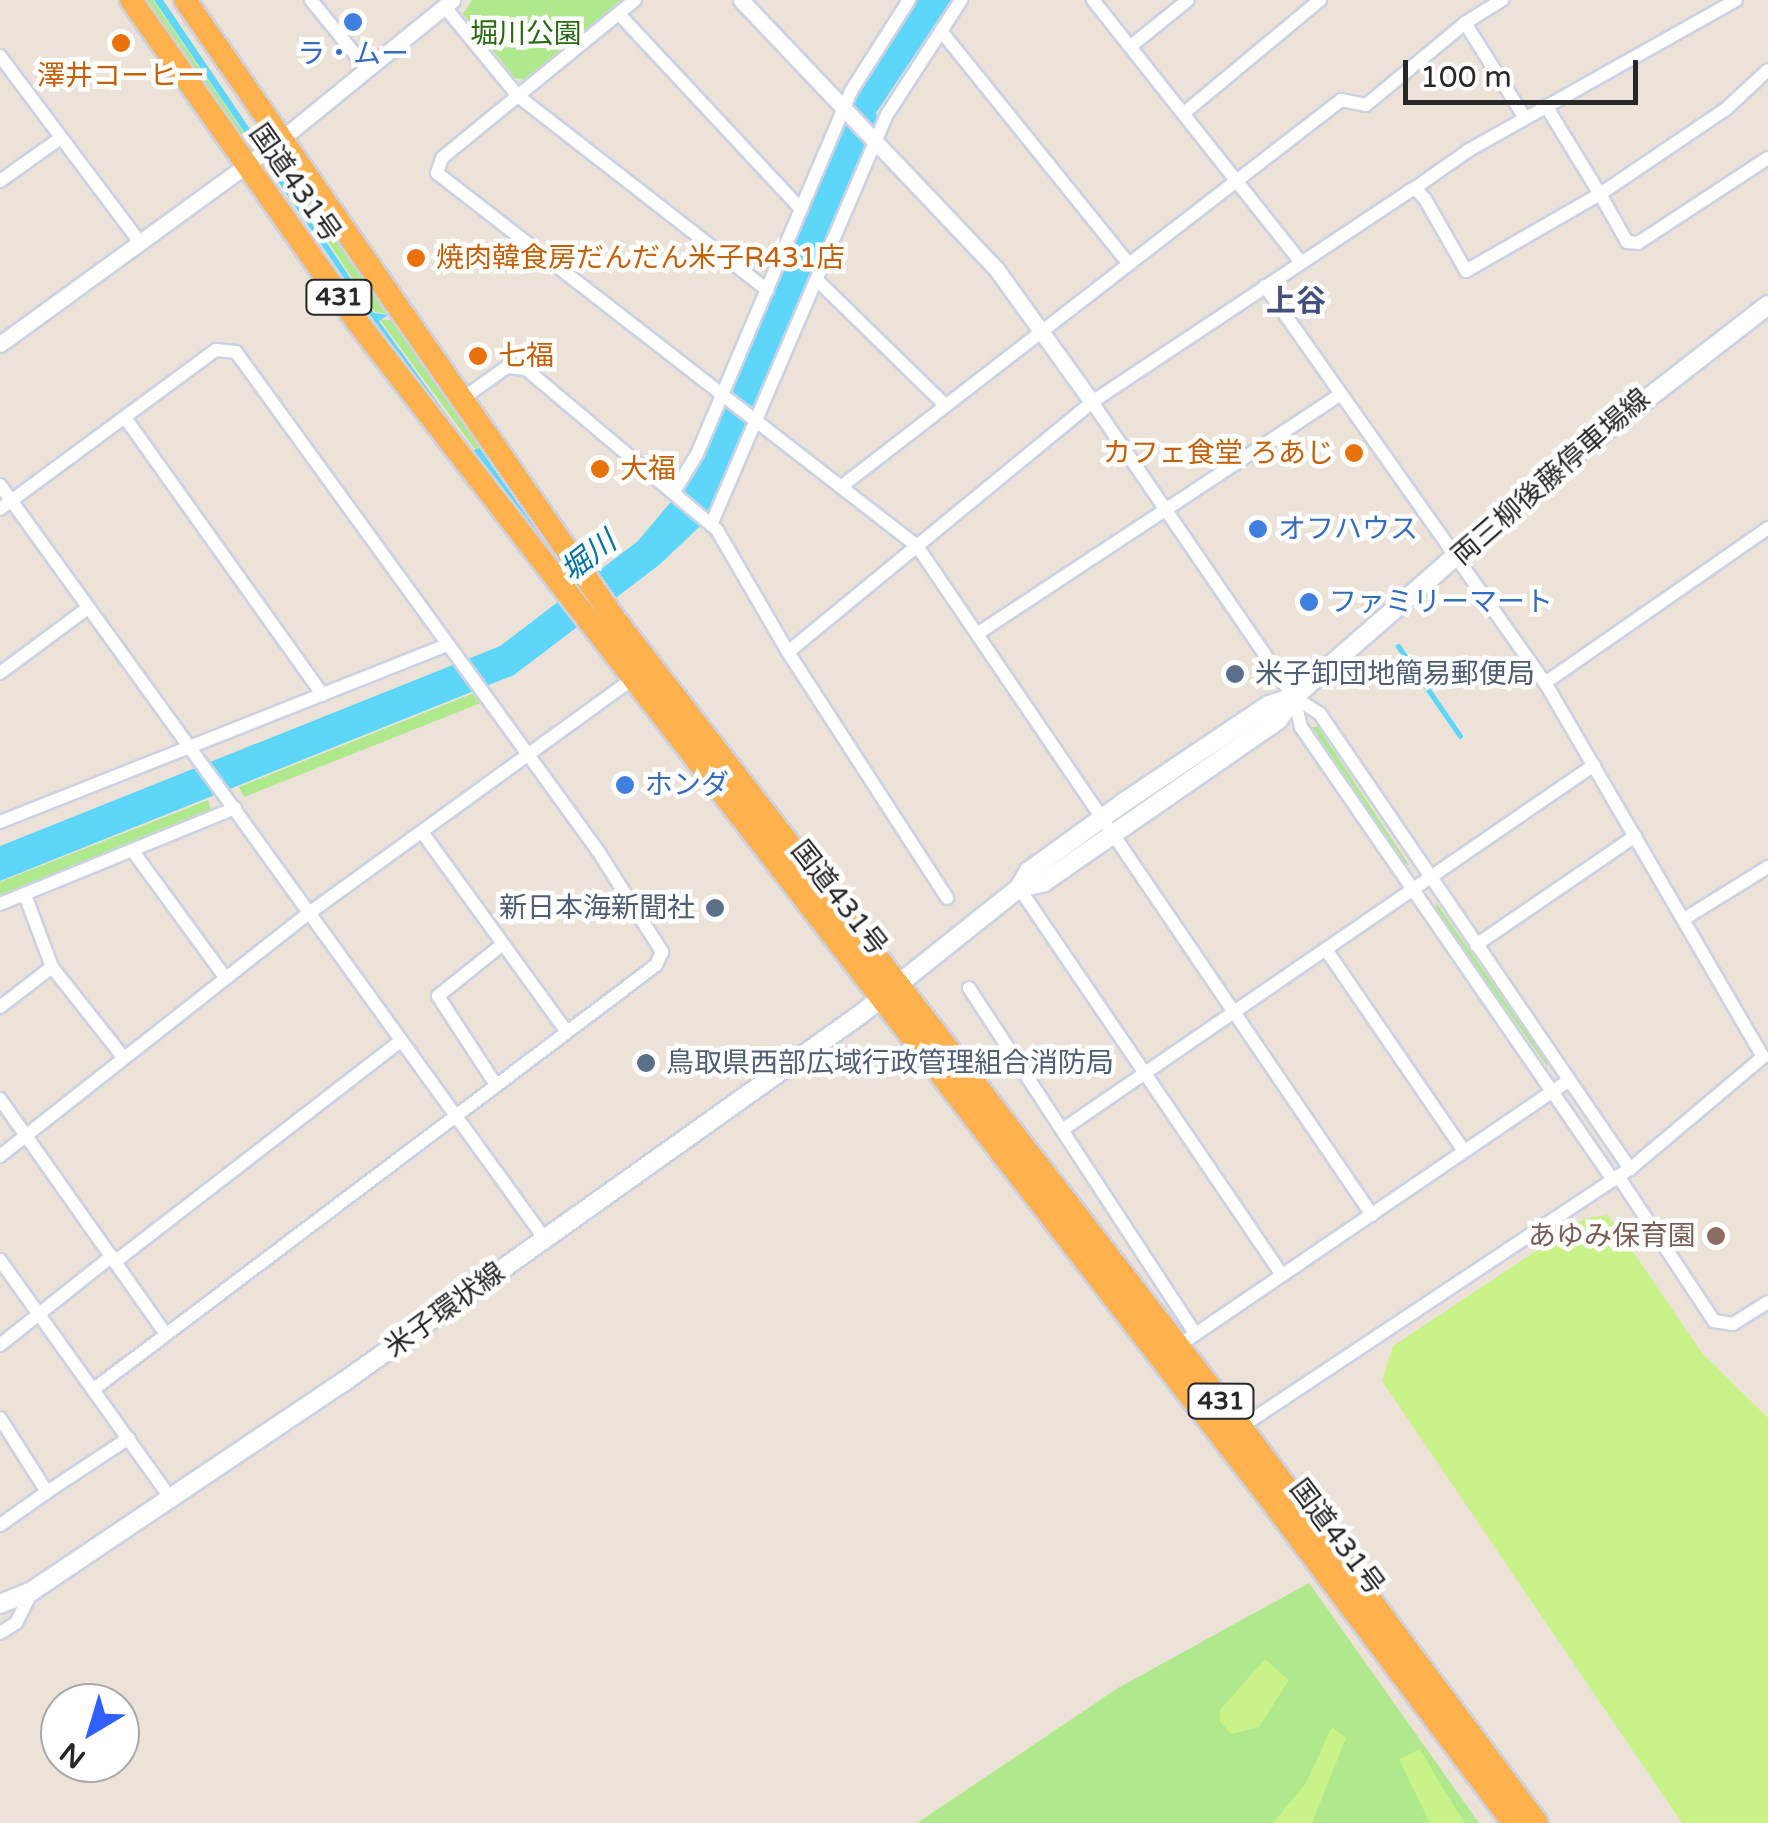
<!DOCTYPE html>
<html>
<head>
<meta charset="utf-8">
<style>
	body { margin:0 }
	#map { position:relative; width:1768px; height:1823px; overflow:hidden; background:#ece2d7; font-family:"Varela Round","Noto Sans JP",sans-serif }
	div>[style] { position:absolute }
	.green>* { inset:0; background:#b0e98d }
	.pitch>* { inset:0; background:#c9f288 }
	.water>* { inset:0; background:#5ed6fa }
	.stream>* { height:5px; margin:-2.5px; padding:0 2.5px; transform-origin:2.5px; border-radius:2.5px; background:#5ed6fa }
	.river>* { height:28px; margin:-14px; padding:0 14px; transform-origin:14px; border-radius:14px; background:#5ed6fa }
	.roads { filter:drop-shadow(2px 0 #ccd2e3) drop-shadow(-2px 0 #ccd2e3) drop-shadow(0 2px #ccd2e3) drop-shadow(0 -2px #ccd2e3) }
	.minor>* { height:12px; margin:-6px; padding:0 6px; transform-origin:6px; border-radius:6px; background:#fff }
	.tertiary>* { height:15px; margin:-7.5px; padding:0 7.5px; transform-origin:7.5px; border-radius:7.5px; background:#fff }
	.secondary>* { height:18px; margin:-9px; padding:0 9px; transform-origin:9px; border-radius:9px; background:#fff }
	.trunk>* { height:22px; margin:-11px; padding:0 11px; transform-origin:11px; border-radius:11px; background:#feb14c }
	.dots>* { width:28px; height:28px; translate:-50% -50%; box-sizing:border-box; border:5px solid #fff; border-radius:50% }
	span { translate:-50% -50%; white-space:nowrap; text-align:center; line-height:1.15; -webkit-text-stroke:9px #fff; paint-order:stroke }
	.shield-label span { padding:2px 8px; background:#fff; border:2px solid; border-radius:8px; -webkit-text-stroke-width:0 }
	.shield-label { font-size:25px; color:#282828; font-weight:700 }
	.park-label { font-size:28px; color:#286a12 }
	.shop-label { font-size:28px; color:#366cbe }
	.left { translate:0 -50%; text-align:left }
	.food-label { font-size:28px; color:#c56008 }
	.right { translate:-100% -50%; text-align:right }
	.street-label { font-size:28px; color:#282828 }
	.service-label { font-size:28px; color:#4e5e75 }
	.education-label { font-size:28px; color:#785e54 }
	.neighbourhood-label { font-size:30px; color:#44507c; font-weight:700 }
	.water-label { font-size:30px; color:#0071a3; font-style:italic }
	.north { position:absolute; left:40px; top:1683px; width:100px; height:100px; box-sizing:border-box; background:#fff; border:2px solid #a9a9a9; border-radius:50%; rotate:218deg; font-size:28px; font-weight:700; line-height:40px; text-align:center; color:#282828 }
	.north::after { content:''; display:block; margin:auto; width:35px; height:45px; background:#315fff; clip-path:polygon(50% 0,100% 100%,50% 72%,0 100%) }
	.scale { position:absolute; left:1403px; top:60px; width:235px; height:45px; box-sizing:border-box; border:5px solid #282828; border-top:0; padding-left:12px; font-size:30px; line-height:35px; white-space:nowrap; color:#282828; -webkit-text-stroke:8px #fff; paint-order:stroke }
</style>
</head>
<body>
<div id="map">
	<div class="green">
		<div style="clip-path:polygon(141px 0,153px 0,251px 143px,245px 145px)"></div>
		<div style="clip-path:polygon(472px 0,622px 0,524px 80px,515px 78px,463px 14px)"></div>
		<div style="clip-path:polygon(292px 175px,326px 223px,388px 314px,375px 312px,286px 179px)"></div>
		<div style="clip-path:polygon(380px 320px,392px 320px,568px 576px,430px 388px)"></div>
		<div style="clip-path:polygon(474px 693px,481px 703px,244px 797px,239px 787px)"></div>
		<div style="clip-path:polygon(1312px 727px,1318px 727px,1409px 865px,1404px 864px)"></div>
		<div style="clip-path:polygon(208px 800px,211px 810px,0 896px,0 882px)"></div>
		<div style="clip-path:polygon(1437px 904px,1548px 1063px,1547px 1066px,1435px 909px)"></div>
		<div style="clip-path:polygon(1309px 1583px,1479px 1823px,917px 1823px,1118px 1688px)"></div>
	</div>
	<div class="pitch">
		<div style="clip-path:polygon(1608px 1215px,1702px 1353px,1768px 1418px,1768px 1823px,1682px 1823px,1382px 1381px,1393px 1346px,1584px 1219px)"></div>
		<div style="clip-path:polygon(1265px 1659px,1289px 1680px,1259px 1727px,1232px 1734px,1220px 1722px,1220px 1710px)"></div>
		<div style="clip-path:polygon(1332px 1727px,1346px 1738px,1312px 1823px,1273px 1823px,1306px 1783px)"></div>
		<div style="clip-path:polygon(1420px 1749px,1445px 1792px,1465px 1823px,1430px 1823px,1399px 1759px)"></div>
	</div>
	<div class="water">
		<div style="clip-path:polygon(154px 0,163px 0,374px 313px,388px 315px,379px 321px,503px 493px,361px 303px)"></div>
		<div style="clip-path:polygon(914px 0,951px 0,876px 113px,879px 122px,711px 516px,659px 565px,514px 675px,0 881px,0 846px,500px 646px,638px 541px,685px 485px,756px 335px,855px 95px)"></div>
	</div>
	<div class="stream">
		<div style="left:1398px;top:646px;width:109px;rotate:55.4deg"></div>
	</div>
	<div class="river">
		<div style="left:482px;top:462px;width:116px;rotate:53deg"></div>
	</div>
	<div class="roads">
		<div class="minor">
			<div style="left:311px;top:0;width:89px;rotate:50.9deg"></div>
			<div style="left:635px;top:0;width:249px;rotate:140.7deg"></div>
			<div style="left:442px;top:158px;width:16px;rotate:108deg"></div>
			<div style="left:437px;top:173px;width:608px;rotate:37.85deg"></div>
			<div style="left:917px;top:546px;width:809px;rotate:55.78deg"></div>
			<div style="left:1093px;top:0;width:335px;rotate:51.6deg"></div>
			<div style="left:444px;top:6px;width:117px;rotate:50.6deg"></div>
			<div style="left:518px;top:96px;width:316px;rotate:37.9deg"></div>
			<div style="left:619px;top:14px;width:267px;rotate:47deg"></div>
			<div style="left:1465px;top:23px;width:44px;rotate:-31.9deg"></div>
			<div style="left:941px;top:31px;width:298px;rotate:51.1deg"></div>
			<div style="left:1131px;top:46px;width:73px;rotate:-38.9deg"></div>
			<div style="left:0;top:56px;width:230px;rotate:53.1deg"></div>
			<div style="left:1546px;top:106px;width:103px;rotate:58.5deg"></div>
			<div style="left:1600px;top:194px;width:152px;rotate:-34deg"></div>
			<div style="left:1726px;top:109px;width:57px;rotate:-42.9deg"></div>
			<div style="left:1184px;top:113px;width:177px;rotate:-39.7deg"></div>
			<div style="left:0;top:181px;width:72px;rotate:-35.4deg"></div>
			<div style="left:1415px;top:188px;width:66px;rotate:-35.1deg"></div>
			<div style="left:1469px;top:150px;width:306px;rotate:-29.3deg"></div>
			<div style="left:818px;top:281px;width:176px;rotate:44.3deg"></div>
			<div style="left:459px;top:401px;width:59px;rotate:-35.3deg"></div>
			<div style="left:507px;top:367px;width:19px;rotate:6deg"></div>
			<div style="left:526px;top:369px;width:250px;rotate:40.1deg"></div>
			<div style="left:717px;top:530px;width:141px;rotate:59.8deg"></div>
			<div style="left:788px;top:652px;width:394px;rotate:-39.4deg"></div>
			<div style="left:1092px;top:402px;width:381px;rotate:-33.6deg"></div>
			<div style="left:1409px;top:191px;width:7px;rotate:-27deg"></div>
			<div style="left:1415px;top:188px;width:15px;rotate:48deg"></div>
			<div style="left:1425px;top:199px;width:83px;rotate:60.3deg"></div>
			<div style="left:1466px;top:271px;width:155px;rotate:-29.9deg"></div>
			<div style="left:1600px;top:194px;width:55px;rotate:60.6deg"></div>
			<div style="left:1627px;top:242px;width:11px;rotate:5deg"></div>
			<div style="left:1638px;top:243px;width:155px;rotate:-33.2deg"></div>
			<div style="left:1092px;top:402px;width:358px;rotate:55.6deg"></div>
			<div style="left:1294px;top:697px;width:31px;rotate:33deg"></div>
			<div style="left:1320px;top:714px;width:551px;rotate:55.73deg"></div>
			<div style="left:126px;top:419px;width:339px;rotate:54.5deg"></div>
			<div style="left:0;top:485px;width:929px;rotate:54.15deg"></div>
			<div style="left:842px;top:486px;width:631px;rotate:-37.72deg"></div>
			<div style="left:1341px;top:100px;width:25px;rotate:11deg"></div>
			<div style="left:1366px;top:105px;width:129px;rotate:-39.6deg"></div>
			<div style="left:1465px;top:23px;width:112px;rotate:57.7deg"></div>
			<div style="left:675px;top:490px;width:42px;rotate:-58.6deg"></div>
			<div style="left:697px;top:454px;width:394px;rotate:-67deg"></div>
			<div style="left:851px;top:91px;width:108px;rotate:-57.5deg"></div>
			<div style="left:0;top:509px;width:268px;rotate:-36.4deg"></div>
			<div style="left:216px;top:350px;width:20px;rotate:6deg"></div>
			<div style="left:236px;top:352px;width:616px;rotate:54.04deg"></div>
			<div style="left:598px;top:851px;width:120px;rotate:57.6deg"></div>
			<div style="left:662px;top:952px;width:14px;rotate:115deg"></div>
			<div style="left:656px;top:965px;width:704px;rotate:142.97deg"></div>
			<div style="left:711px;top:525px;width:448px;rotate:-66.8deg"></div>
			<div style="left:888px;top:113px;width:135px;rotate:-57.1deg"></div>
			<div style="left:980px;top:632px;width:427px;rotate:-33.4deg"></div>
			<div style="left:788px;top:652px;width:293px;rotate:57.1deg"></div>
			<div style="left:0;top:673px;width:109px;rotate:-36.5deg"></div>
			<div style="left:1545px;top:683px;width:272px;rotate:-34.8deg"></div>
			<div style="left:1294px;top:697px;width:31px;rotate:77deg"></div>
			<div style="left:1301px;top:727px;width:550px;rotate:55.44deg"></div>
			<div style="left:0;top:822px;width:481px;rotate:-21.6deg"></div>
			<div style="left:422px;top:832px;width:247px;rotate:54.1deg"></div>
			<div style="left:132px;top:850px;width:157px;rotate:53.8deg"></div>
			<div style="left:1019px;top:888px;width:468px;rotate:55.8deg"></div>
			<div style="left:25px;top:895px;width:77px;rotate:69.4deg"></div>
			<div style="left:52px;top:967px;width:115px;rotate:51.7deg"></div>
			<div style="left:0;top:904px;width:254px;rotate:-22.2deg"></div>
			<div style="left:1684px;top:919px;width:99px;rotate:-31.8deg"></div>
			<div style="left:1476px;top:945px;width:193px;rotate:-34.4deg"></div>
			<div style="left:1327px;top:951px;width:242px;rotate:55.6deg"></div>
			<div style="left:969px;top:988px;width:413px;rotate:56.8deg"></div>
			<div style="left:0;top:1007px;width:66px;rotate:-37.6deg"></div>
			<div style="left:496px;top:1085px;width:106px;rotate:-123.1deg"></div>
			<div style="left:438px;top:996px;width:83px;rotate:-38.7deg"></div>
			<div style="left:0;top:1099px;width:288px;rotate:54.8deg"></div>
			<div style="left:1062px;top:1130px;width:645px;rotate:-34.45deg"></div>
			<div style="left:0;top:1156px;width:393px;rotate:-38.2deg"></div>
			<div style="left:309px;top:913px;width:399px;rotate:-35.9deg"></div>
			<div style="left:1618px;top:1176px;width:174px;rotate:56.5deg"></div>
			<div style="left:1714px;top:1321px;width:19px;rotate:9deg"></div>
			<div style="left:1733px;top:1324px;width:41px;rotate:-32.2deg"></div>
			<div style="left:0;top:1260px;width:294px;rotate:54.4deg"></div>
			<div style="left:116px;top:1261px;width:360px;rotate:-37.7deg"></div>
			<div style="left:0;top:1345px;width:143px;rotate:-38.5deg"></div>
			<div style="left:1178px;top:1346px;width:472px;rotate:-34.2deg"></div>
			<div style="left:0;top:1418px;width:88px;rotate:57.6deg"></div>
			<div style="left:47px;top:1492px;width:98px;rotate:-33.4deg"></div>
			<div style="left:1241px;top:1427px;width:467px;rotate:-33.6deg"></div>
			<div style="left:1630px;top:1169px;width:174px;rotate:-40.1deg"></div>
			<div style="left:1763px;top:1057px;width:433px;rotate:-120.2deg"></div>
			<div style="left:1545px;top:683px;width:486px;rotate:-125.2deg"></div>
			<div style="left:0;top:1525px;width:57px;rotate:-35.1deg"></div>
			<div style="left:0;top:1633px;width:19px;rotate:-32deg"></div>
			<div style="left:16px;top:1623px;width:36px;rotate:-63deg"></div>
		</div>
		<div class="tertiary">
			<div style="left:741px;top:0;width:372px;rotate:46.5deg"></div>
			<div style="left:997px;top:270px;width:163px;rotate:54.3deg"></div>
			<div style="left:0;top:344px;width:340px;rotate:-36deg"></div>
			<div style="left:275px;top:144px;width:228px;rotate:-39.1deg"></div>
		</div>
		<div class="secondary">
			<div style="left:1019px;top:888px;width:20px;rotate:-60deg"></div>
			<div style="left:1029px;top:871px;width:116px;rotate:-35.9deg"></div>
			<div style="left:1123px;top:803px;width:176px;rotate:-33.9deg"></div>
			<div style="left:1269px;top:705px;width:26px;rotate:-18deg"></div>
			<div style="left:0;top:1604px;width:35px;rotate:-22deg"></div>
			<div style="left:32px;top:1591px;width:373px;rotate:-33.9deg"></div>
			<div style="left:342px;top:1383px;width:637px;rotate:-35.41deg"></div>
			<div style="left:861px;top:1014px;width:202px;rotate:-38.6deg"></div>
			<div style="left:1019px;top:888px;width:26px;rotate:-13deg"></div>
			<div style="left:1044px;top:882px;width:285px;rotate:-34.7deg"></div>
			<div style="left:1278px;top:720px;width:28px;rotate:-55deg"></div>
			<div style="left:1294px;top:697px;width:340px;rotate:-41.1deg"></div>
			<div style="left:1550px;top:474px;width:276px;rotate:-37.8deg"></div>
		</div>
		<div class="trunk">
			<div style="left:131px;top:0;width:395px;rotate:54.9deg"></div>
			<div style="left:358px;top:323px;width:1477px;rotate:52.21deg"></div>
			<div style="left:1263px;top:1490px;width:416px;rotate:53.1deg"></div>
			<div style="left:185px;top:0;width:752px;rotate:55.23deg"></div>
			<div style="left:614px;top:618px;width:1024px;rotate:52.22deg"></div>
			<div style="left:1241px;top:1427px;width:494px;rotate:53.2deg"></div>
		</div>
	</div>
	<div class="dots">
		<div style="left:353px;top:22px;background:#3f7fe0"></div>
		<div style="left:121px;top:43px;background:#e8710a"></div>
		<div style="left:416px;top:258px;background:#e8710a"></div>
		<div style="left:478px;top:356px;background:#e8710a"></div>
		<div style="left:1354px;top:453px;background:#e8710a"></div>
		<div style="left:600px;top:469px;background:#e8710a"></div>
		<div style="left:1258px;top:529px;background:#3f7fe0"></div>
		<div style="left:1309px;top:602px;background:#3f7fe0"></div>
		<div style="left:1235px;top:674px;background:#5c6f8a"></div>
		<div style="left:625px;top:785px;background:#3f7fe0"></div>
		<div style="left:715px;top:908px;background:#5c6f8a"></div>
		<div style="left:646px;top:1063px;background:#5c6f8a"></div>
		<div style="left:1716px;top:1236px;background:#8d6e63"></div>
	</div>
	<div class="shield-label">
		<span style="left:339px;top:297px">431</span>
		<span style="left:1221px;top:1401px">431</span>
	</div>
	<div class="park-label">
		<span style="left:526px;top:34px">堀川公園</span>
	</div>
	<div class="shop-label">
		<span style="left:353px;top:54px">ラ・ムー</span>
		<span class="left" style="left:1278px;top:529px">オフハウス</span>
		<span class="left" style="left:1329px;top:602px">ファミリーマート</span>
		<span class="left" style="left:645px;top:785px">ホンダ</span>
	</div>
	<div class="food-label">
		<span style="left:121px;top:76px">澤井コーヒー</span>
		<span class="left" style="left:436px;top:258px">焼肉韓食房だんだん米子R431店</span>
		<span class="left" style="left:498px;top:356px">七福</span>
		<span class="right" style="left:1334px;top:453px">カフェ食堂 ろあじ</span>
		<span class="left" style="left:620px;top:469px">大福</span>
	</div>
	<div class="street-label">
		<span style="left:295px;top:183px;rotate:55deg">国道431号</span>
		<span style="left:1551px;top:477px;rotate:-41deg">両三柳後藤停車場線</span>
		<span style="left:839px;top:898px;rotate:52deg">国道431号</span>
		<span style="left:445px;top:1310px;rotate:-36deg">米子環状線</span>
		<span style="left:1337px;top:1537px;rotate:53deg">国道431号</span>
	</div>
	<div class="service-label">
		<span class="left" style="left:1255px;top:674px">米子卸団地簡易郵便局</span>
		<span class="right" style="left:695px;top:908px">新日本海新聞社</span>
		<span class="left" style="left:666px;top:1063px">鳥取県西部広域行政管理組合消防局</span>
	</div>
	<div class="education-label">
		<span class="right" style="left:1696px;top:1236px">あゆみ保育園</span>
	</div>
	<div class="neighbourhood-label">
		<span style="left:1296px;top:302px">上谷</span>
	</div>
	<div class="water-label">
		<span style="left:589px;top:557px;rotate:-38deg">堀川</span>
	</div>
	<div class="north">N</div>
	<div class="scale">100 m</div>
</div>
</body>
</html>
